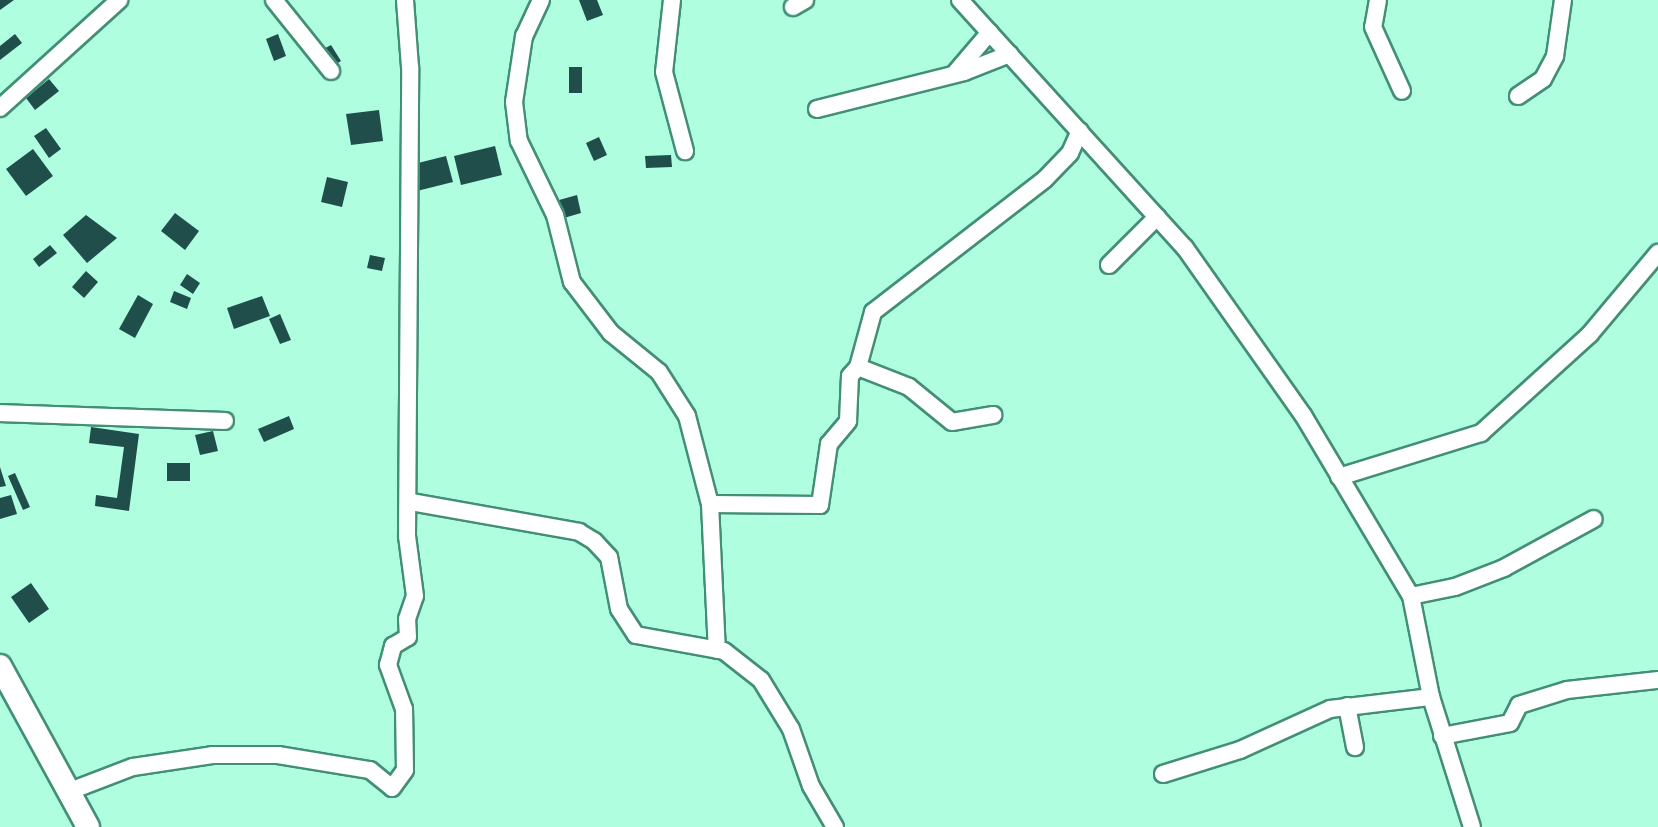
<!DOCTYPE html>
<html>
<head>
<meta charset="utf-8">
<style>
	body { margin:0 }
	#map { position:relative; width:1658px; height:827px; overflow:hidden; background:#b0fee0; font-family:"Roboto Serif",serif }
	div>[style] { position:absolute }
	.building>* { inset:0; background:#1f4e4b }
	.roads { filter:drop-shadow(2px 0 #438f76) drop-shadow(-2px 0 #438f76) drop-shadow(0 2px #438f76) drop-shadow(0 -2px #438f76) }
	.minor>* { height:16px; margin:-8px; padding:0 8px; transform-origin:8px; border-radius:8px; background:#fff }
	.major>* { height:22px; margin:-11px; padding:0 11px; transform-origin:11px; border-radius:11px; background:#fff }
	span { translate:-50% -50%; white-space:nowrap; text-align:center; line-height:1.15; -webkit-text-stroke:8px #edfbf5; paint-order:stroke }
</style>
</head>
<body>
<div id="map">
	<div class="building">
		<div style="clip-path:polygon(0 0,14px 0,0 10px)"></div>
		<div style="clip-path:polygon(579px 0,597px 0,603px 15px,587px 21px)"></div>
		<div style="clip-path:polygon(15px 34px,22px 43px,0 60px,0 46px)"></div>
		<div style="clip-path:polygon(278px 34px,286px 56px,274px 61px,266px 39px)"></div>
		<div style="clip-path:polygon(331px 45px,341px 61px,328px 69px,318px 52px)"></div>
		<div style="clip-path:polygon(569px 67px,582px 67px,582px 93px,569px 93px)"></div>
		<div style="clip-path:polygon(49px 79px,59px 91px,35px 110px,26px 98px)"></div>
		<div style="clip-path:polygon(379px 110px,383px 141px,351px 145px,346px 114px)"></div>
		<div style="clip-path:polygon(46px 128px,61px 149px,49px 158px,34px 136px)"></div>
		<div style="clip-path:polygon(599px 137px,607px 155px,594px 161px,586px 143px)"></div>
		<div style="clip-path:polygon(495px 146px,502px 175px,461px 185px,454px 156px)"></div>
		<div style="clip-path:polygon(33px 149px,53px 176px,26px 196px,6px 169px)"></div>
		<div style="clip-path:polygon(671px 155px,672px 167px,646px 168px,645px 156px)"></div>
		<div style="clip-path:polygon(446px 156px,453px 182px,417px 191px,410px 165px)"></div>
		<div style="clip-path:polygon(327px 177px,348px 182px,342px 207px,321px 202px)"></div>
		<div style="clip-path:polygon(577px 195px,581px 213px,557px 220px,552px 202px)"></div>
		<div style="clip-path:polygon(175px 213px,199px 231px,185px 250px,161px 231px)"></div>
		<div style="clip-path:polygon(86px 215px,117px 238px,87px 263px,63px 235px)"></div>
		<div style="clip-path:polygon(50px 245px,57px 253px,39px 267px,33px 259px)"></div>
		<div style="clip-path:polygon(370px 255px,385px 258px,382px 271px,367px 268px)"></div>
		<div style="clip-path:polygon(86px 271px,98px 282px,84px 298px,72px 287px)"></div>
		<div style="clip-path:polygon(187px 274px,200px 283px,193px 294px,180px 285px)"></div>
		<div style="clip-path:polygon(174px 291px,191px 298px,187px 309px,170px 302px)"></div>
		<div style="clip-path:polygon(138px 295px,153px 304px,135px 338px,119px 329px)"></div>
		<div style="clip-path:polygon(262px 296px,270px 316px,234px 329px,227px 308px)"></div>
		<div style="clip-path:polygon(280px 314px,291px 340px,280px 344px,269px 319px)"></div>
		<div style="clip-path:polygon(289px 416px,294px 429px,264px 442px,258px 429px)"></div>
		<div style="clip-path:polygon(91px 427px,139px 434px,129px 511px,95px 506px,96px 495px,117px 498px,124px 447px,89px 443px)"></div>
		<div style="clip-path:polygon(213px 431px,218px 451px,200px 455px,195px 435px)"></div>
		<div style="clip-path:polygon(167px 463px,190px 463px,190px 481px,167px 481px)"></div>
		<div style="clip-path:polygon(0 467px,6px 486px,0 487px)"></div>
		<div style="clip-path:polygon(15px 473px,30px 507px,23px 510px,8px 476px)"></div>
		<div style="clip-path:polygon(11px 495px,17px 514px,0 519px,0 498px)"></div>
		<div style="clip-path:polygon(31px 583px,49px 609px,29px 623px,11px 597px)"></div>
	</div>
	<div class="roads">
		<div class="minor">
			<div style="left:274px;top:0;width:91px;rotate:51.2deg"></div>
			<div style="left:541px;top:0;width:40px;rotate:115deg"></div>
			<div style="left:524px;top:36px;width:67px;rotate:98.6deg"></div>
			<div style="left:514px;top:102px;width:39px;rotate:83deg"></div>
			<div style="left:519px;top:141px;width:82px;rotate:64.1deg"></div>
			<div style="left:555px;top:215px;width:69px;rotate:75.8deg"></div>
			<div style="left:572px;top:282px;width:64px;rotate:52.6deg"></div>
			<div style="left:611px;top:333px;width:62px;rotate:39.1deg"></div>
			<div style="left:659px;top:372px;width:52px;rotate:57.5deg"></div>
			<div style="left:687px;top:416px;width:91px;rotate:75.4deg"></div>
			<div style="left:710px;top:504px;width:146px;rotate:87.3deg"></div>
			<div style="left:672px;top:0;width:72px;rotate:96.3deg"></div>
			<div style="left:664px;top:72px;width:82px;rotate:75.1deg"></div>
			<div style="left:960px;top:0;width:335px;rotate:47.8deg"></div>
			<div style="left:1185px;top:248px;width:204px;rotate:54.8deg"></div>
			<div style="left:1303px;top:415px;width:211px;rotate:59.2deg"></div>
			<div style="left:1411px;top:596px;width:103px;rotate:78.8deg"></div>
			<div style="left:1431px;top:697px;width:136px;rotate:72.5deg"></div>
			<div style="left:1378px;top:0;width:27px;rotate:100deg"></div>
			<div style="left:1373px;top:27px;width:70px;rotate:65.6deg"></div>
			<div style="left:793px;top:7px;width:14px;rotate:-30deg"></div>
			<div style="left:956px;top:72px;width:52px;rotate:-49.6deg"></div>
			<div style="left:1518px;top:96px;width:30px;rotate:-34deg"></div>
			<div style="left:1543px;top:79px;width:26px;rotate:-62deg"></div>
			<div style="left:1555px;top:56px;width:57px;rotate:-81.9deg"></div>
			<div style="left:0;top:108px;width:161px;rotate:-42.2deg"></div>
			<div style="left:817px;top:109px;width:152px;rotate:-14.1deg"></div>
			<div style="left:964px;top:72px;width:49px;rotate:-21.4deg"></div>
			<div style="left:1109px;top:265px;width:68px;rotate:-45deg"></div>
			<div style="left:858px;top:367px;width:55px;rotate:21.4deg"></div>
			<div style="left:909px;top:387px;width:55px;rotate:39.1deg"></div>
			<div style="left:952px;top:422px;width:42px;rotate:-9.7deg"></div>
			<div style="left:0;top:413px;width:225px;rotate:2deg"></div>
			<div style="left:1339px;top:477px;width:149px;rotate:-17.2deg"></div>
			<div style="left:1481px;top:433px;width:147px;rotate:-42.2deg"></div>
			<div style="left:1590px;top:334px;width:106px;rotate:-50deg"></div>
			<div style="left:411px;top:502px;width:171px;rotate:10.1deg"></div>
			<div style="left:579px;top:532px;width:17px;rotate:31deg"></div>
			<div style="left:594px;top:541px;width:22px;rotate:47deg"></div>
			<div style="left:609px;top:557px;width:53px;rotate:79.1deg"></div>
			<div style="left:619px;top:609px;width:31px;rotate:57deg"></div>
			<div style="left:636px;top:635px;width:89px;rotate:10.3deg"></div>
			<div style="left:724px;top:651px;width:47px;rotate:38.1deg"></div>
			<div style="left:761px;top:680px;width:57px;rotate:58.5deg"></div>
			<div style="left:791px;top:729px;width:60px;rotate:70.7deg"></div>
			<div style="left:811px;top:786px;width:48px;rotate:59.7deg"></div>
			<div style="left:710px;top:504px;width:110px;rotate:0.5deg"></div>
			<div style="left:820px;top:505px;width:62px;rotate:-81.6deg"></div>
			<div style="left:829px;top:444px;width:30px;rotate:-50deg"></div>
			<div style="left:848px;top:421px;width:45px;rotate:-87.5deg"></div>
			<div style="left:850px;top:376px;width:12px;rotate:-48deg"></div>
			<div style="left:858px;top:367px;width:57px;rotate:-74.7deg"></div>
			<div style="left:873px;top:312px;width:217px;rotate:-37.7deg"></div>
			<div style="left:1045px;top:179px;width:36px;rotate:-46deg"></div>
			<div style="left:1070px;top:153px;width:24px;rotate:-66deg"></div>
			<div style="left:1411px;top:596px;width:45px;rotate:-11.6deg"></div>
			<div style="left:1455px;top:587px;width:53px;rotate:-21.2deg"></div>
			<div style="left:1504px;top:568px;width:102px;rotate:-28.6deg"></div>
			<div style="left:1347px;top:706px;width:42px;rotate:79deg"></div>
			<div style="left:1442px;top:736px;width:69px;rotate:-10.8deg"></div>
			<div style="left:1510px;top:723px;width:20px;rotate:-63deg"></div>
			<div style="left:1519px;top:705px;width:50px;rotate:-17.4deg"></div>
			<div style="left:1567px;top:690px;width:92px;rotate:-6.3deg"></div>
			<div style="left:1163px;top:774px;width:81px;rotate:-17.3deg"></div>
			<div style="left:1240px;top:750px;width:99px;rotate:-24.5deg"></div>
			<div style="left:1330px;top:709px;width:102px;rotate:-6.8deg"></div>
			<div style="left:70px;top:791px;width:67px;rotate:-20.9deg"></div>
			<div style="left:133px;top:767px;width:80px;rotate:-8.6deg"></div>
			<div style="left:212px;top:755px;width:66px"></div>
			<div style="left:278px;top:755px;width:93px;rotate:9.3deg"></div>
			<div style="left:370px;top:770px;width:28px;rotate:39deg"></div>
			<div style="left:392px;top:788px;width:22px;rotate:-54deg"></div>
			<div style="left:405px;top:770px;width:61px;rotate:-90.9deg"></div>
			<div style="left:404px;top:709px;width:47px;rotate:-110deg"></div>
			<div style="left:388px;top:665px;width:20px;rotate:-75deg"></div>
			<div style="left:393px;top:646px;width:17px;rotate:-31deg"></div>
			<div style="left:408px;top:637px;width:18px;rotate:-93deg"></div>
			<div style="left:407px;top:619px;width:24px;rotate:-71deg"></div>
			<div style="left:415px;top:596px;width:61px;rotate:-97.6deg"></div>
			<div style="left:407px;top:536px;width:469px;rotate:-89.6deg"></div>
			<div style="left:410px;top:67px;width:67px;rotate:-94.3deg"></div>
		</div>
		<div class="major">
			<div style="left:0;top:666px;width:183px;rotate:61.3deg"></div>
		</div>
	</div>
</div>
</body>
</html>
